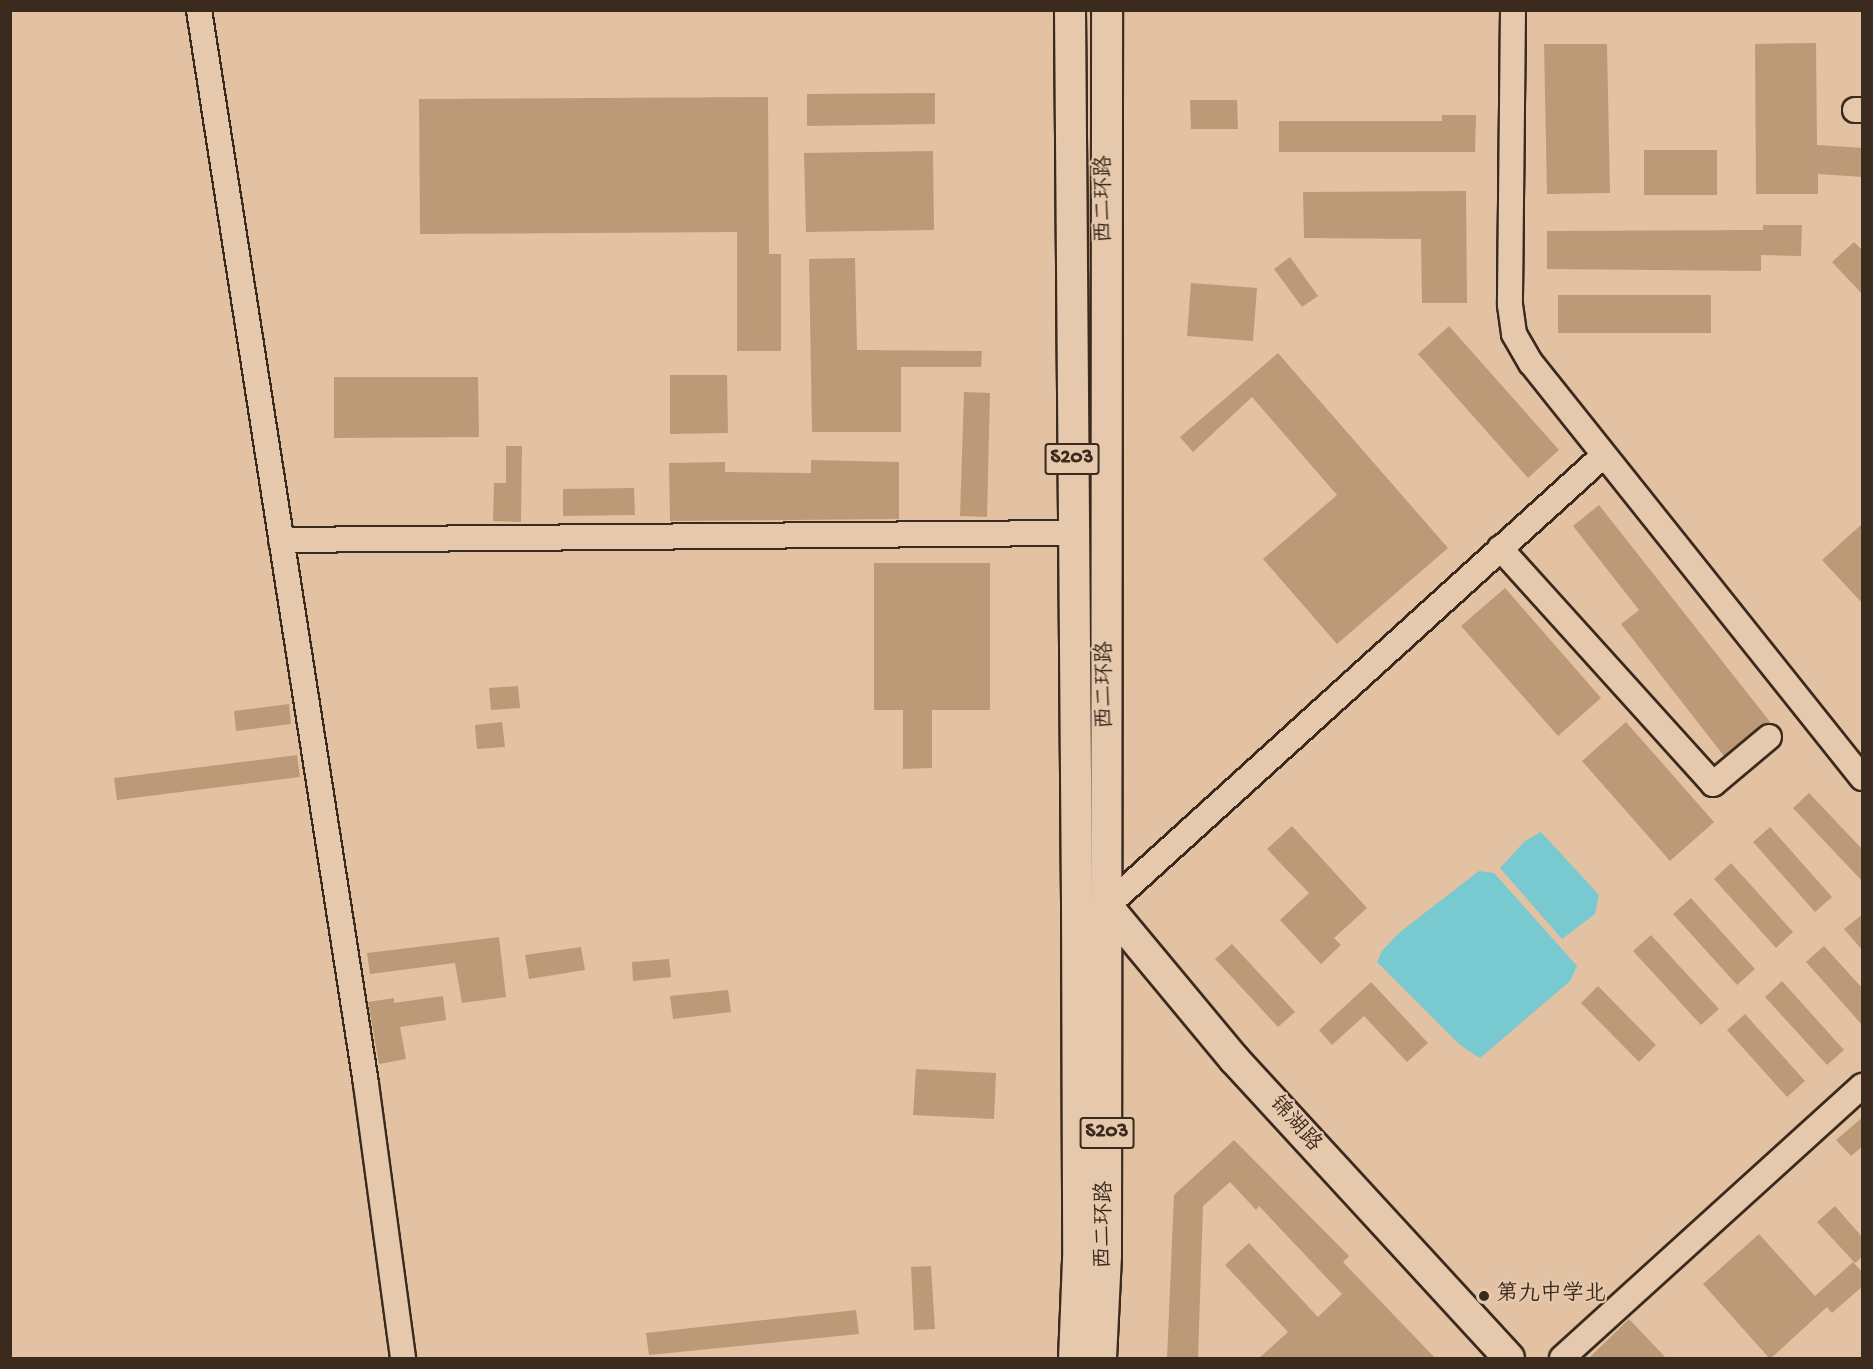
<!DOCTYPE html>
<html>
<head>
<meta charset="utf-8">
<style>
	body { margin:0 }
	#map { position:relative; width:1873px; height:1369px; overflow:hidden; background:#e2c2a3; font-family:"Gochi Hand","LXGW WenKai TC",sans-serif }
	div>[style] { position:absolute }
	.water>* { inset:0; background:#78c9d0 }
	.building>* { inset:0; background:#bd9a77 }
	.roads { filter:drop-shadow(2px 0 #3b2a1e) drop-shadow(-2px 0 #3b2a1e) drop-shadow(0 2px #3b2a1e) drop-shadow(0 -2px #3b2a1e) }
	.minor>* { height:24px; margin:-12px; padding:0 12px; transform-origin:12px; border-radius:12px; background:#e6c9ad }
	.major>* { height:30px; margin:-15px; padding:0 15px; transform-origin:15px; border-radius:15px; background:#e6c9ad }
	.dots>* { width:16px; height:16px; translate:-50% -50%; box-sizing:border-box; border:3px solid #e6c9ad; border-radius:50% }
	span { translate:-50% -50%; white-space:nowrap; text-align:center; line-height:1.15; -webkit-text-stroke:4.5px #e6c9ad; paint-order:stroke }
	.shield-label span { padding:2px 4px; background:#e6c9ad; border:2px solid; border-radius:4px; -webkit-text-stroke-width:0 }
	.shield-label { font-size:21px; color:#3b2a1e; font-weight:700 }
	.street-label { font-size:22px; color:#3b2a1e }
	.poi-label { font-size:22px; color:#3b2a1e }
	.left { translate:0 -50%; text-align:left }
	.frame { position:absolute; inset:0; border:12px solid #3b2a1e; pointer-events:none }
</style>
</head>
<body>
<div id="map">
	<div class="water">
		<div style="clip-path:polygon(1541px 832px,1599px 895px,1595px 914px,1562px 939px,1500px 868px,1525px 841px)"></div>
		<div style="clip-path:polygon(1479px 871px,1494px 873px,1577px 966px,1570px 981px,1480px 1058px,1460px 1045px,1377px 962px,1382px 951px,1400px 932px)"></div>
	</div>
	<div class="building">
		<div style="clip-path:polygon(1816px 43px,1817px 145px,1863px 148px,1863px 177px,1818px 174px,1818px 194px,1756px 194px,1755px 44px)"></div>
		<div style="clip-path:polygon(1544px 44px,1607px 44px,1610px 193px,1547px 194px)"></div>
		<div style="clip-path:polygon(935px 93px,935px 124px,807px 126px,807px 94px)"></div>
		<div style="clip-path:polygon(768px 97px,769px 254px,781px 254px,781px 351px,737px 351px,737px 232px,420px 234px,419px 99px)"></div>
		<div style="clip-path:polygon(1190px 100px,1237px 100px,1238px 129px,1191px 129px)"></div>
		<div style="clip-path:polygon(1442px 115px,1476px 115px,1475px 152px,1279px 152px,1279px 121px,1442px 121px)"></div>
		<div style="clip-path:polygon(1644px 150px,1717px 150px,1717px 195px,1644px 195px)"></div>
		<div style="clip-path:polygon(933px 151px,934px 230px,806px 232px,804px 153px)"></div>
		<div style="clip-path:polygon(1466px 191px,1467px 303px,1422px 303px,1421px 239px,1304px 238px,1303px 192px)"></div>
		<div style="clip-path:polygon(1763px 225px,1802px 225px,1801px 256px,1761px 255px,1761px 271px,1547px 269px,1547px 231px,1763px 230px)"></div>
		<div style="clip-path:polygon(1854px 242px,1863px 251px,1863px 295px,1832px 262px)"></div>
		<div style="clip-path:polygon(1290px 257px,1318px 296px,1302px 307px,1274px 269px)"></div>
		<div style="clip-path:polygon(855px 258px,857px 350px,982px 351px,981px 367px,901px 367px,901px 432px,812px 432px,809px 259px)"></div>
		<div style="clip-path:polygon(1191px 283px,1257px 288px,1253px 341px,1187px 336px)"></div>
		<div style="clip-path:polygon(1558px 295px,1711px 295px,1711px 333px,1558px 333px)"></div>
		<div style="clip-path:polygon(1449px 326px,1559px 450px,1528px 478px,1418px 354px)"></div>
		<div style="clip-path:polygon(1278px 353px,1448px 548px,1337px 644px,1263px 559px,1337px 495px,1252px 397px,1193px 452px,1180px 437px)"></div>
		<div style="clip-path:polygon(670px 375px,727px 375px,728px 433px,670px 434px)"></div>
		<div style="clip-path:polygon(334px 377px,478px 377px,479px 437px,334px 438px)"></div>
		<div style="clip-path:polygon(964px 392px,990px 393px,987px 517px,960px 516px)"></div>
		<div style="clip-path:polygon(506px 446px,522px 446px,521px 522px,493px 521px,494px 483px,506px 483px)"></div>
		<div style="clip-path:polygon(811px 460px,899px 462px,899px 519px,670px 521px,669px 463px,725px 462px,725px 472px,811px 473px)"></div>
		<div style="clip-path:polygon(634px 488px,635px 515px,563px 516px,563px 489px)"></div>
		<div style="clip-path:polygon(1599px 505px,1771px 723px,1760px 726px,1724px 756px,1621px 624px,1639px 610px,1573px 526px)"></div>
		<div style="clip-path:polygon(1863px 523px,1863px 604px,1822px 560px)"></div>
		<div style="clip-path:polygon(874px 563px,990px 563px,990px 710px,932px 710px,932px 768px,903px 769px,903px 710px,874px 710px)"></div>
		<div style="clip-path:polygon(1505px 588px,1601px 698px,1558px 736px,1461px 626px)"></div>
		<div style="clip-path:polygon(518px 686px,520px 708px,491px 710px,489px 688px)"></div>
		<div style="clip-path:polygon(289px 704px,291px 724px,236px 731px,234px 711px)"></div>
		<div style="clip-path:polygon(502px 722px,505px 747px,477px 749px,475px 725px)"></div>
		<div style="clip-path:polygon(1626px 722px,1714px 822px,1670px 861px,1582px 761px)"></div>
		<div style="clip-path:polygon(297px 755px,300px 777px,117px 800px,114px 778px)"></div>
		<div style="clip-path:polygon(1809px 793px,1863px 850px,1863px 882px,1793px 808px)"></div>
		<div style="clip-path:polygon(1292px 826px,1367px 908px,1334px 938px,1341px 945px,1321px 964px,1280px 920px,1309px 893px,1267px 849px)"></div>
		<div style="clip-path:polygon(1770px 827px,1832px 897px,1815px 912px,1753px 842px)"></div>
		<div style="clip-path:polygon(1731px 863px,1793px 932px,1776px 948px,1714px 879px)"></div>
		<div style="clip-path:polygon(1691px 898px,1755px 969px,1737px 985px,1673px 914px)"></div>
		<div style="clip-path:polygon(1863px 914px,1863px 951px,1844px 929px)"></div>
		<div style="clip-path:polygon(1651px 935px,1719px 1009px,1701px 1025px,1633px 951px)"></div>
		<div style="clip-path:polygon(499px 937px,506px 997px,462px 1003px,455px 963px,370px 974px,367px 953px)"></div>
		<div style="clip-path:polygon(1232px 944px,1295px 1012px,1278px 1027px,1215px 959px)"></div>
		<div style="clip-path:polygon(1824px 946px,1863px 989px,1863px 1026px,1806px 962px)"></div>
		<div style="clip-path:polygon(581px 947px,585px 970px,529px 979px,525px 955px)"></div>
		<div style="clip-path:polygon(669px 959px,671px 977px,633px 981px,632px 962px)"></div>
		<div style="clip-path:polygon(1782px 981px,1844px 1050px,1827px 1065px,1765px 997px)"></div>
		<div style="clip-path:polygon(1371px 982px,1428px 1043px,1407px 1062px,1364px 1016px,1332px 1045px,1319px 1030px)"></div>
		<div style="clip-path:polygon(1598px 986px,1656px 1045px,1639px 1062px,1581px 1003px)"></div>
		<div style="clip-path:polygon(728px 990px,731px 1012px,673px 1019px,670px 996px)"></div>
		<div style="clip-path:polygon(443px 996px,446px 1020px,400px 1027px,406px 1059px,379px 1064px,368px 1002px,394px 998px,394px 1003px)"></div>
		<div style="clip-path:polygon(1745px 1014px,1805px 1081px,1787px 1097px,1727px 1030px)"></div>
		<div style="clip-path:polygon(916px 1069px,996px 1073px,994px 1119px,913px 1115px)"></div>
		<div style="clip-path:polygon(1863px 1117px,1863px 1146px,1851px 1156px,1836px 1140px)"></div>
		<div style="clip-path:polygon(1234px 1140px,1349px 1256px,1343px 1262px,1436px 1359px,1258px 1359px,1288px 1332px,1225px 1265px,1249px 1243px,1318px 1317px,1342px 1294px,1259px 1206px,1256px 1210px,1230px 1182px,1203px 1206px,1198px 1359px,1167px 1359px,1174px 1195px)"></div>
		<div style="clip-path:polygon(1835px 1206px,1863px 1238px,1863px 1256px,1855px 1263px,1817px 1222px)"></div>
		<div style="clip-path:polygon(1759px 1234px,1815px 1296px,1853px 1262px,1863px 1273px,1863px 1286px,1832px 1313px,1827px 1307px,1770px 1359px,1703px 1284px)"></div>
		<div style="clip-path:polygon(931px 1266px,935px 1329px,914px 1330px,911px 1267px)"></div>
		<div style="clip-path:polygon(856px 1310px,859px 1334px,649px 1355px,646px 1333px)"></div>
		<div style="clip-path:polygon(1629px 1319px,1667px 1359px,1588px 1359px)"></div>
	</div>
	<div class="roads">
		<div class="minor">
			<div style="left:199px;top:10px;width:1087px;rotate:81.16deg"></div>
			<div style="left:366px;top:1084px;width:276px;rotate:82.3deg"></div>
			<div style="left:1513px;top:10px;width:295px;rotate:90.6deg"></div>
			<div style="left:1510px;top:305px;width:29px;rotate:82deg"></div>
			<div style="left:1514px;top:334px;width:34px;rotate:60deg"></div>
			<div style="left:1531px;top:363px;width:531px;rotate:51.42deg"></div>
			<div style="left:1855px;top:110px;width:7px"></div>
			<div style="left:281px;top:540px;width:791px;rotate:-0.51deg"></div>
			<div style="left:1500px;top:548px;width:318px;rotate:47.9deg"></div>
			<div style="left:1713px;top:784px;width:73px;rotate:-40deg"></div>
			<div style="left:1107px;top:906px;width:671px;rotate:-42.22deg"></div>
			<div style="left:1562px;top:1358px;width:405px;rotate:-42.2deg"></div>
		</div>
		<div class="major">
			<div style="left:1070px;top:10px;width:897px;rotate:89.55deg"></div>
			<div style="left:1077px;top:907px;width:353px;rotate:89.8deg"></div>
			<div style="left:1078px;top:1260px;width:98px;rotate:92.3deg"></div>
			<div style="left:1107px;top:906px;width:199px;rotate:50.3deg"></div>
			<div style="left:1234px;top:1059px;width:406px;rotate:47.4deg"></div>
			<div style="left:1101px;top:1358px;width:103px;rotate:-87.2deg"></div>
			<div style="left:1106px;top:1255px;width:1245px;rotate:-89.95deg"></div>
		</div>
	</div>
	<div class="dots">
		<div style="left:1484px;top:1296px;background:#3b2a1e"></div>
	</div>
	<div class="shield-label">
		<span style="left:1072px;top:459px">S203</span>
		<span style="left:1107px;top:1133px">S203</span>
	</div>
	<div class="street-label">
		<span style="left:1106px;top:199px;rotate:-90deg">西二环路</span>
		<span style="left:1107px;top:685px;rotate:-90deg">西二环路</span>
		<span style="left:1294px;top:1125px;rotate:48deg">锦湖路</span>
		<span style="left:1106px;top:1225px;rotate:-89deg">西二环路</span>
	</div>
	<div class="poi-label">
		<span class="left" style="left:1496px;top:1296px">第九中学北</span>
	</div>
	<div class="frame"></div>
</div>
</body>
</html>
